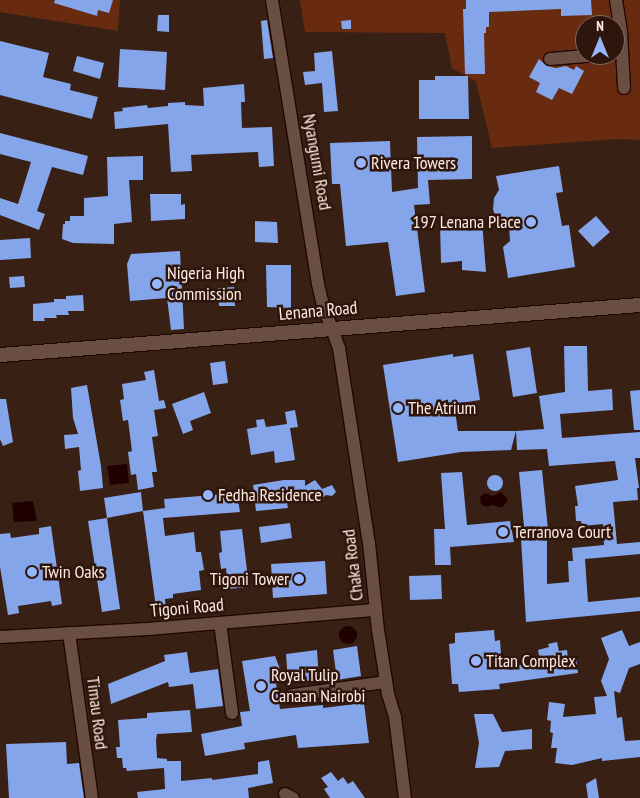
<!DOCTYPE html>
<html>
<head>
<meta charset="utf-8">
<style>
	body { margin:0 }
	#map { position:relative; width:640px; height:798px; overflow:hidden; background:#392015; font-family:"PT Sans Narrow",sans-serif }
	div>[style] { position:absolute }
	.green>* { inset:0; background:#692b0f }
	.water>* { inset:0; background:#200100 }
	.round { border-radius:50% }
	.building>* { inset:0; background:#84a5ea }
	.roads { filter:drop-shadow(1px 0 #1f0802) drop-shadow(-1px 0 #1f0802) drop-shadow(0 1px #1f0802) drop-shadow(0 -1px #1f0802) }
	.minor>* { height:12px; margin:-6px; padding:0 6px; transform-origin:6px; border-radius:6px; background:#6b4e42 }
	.tertiary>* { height:14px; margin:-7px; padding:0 7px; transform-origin:7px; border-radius:7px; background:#6b4e42 }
	.dots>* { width:14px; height:14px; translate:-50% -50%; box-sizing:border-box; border:2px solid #2f160c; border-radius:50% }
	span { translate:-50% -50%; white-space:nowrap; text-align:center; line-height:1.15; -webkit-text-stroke:5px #2f160c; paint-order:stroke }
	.street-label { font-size:18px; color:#feece4 }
	.poi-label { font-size:18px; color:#feece4 }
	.left { translate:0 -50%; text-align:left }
	.right { translate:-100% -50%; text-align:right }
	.north { position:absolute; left:575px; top:15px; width:50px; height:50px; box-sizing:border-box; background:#2f160c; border:1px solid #826c62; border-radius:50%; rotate:0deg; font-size:14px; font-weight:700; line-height:20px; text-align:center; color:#feece4 }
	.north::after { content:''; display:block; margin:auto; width:18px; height:22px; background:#95b6fd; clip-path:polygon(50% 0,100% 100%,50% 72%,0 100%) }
</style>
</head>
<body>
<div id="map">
	<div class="green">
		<div style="clip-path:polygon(0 0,120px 0,118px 31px,0 12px)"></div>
		<div style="clip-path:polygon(evenodd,300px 0,640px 0,640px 140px,617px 139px,492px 148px,476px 82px,452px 68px,445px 33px,305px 32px,300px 0,585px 25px,615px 25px,615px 55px,585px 55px,585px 25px)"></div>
	</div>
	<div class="water">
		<div style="clip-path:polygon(127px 464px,129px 483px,110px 485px,107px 466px)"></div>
		<div style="clip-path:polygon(501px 492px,508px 500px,502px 508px,493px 505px,486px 507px,481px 504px,480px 497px,485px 493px,493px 496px)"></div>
		<div style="clip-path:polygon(33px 501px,37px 521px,14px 522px,12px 503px)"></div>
		<div class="round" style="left:339px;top:626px;width:18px;height:18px"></div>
	</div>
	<div class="building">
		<div style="clip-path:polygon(55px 0,113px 0,109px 13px,98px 10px,97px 16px,54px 3px)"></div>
		<div style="clip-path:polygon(466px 0,591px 0,592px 15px,561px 16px,561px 9px,489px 12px,489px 27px,486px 27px,486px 33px,484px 33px,485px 74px,465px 74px,463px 9px,466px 9px)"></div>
		<div style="clip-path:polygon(158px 15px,169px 15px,169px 32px,157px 31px)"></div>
		<div style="clip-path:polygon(267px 20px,273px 58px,264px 59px,261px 21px)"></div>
		<div style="clip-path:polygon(351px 20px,351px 29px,342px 29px,341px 21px)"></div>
		<div style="clip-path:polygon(0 41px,49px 53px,43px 77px,71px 84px,70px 90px,98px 97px,92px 119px,0 95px)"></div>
		<div style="clip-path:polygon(120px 49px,167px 52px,165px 90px,118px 87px)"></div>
		<div style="clip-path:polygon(332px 51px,338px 111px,324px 112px,322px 83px,305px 85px,303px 72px,315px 71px,314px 53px)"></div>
		<div style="clip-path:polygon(77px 56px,104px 63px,100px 79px,73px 71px)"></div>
		<div style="clip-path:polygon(539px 59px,547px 66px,556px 68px,566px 66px,574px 70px,576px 66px,584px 71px,572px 94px,559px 88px,552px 100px,536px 92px,540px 83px,529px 77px)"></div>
		<div style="clip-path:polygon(435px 76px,468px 76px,469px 119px,419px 119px,419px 80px,435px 80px)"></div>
		<div style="clip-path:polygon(244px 84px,245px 102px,241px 102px,242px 128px,272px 127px,274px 166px,259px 167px,258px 152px,191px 155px,192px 171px,171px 172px,168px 124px,115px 129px,114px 112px,123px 111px,122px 108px,147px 105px,148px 108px,168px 106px,168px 103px,185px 102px,185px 105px,204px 106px,203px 88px)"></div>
		<div style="clip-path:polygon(0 133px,88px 156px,83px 175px,52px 167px,37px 211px,45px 214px,39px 230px,0 215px,0 198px,18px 204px,31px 162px,0 154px)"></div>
		<div style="clip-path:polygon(472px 136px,472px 179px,428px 180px,430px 204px,414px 205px,425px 292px,396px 296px,388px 242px,346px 246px,340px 184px,332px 184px,330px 143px,390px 141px,392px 192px,418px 188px,417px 137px)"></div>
		<div style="clip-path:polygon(143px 156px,143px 180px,129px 180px,132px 222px,114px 224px,114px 244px,73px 243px,62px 239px,63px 224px,65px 224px,65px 221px,70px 221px,70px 216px,84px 216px,84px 198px,108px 196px,107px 157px)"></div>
		<div style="clip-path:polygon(559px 166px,563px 192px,556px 193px,562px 226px,569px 225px,575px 267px,508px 278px,503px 247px,510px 241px,509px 226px,498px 220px,493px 210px,494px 198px,499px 190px,496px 176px)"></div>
		<div style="clip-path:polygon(150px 194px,181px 194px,181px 205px,185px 204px,185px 219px,151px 221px)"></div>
		<div style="clip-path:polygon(596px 216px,610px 232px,593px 247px,578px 231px)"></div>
		<div style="clip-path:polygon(255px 221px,277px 222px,278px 243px,255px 242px)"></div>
		<div style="clip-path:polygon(482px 221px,486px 272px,462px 270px,462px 261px,441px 263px,440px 223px)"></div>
		<div style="clip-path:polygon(30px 238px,31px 258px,0 260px,0 240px)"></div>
		<div style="clip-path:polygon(180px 251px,184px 329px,171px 330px,167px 298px,130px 301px,127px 264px,131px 254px)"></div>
		<div style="clip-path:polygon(266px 265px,291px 265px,291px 308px,267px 307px)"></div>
		<div style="clip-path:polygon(24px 276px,25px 287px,10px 288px,9px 277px)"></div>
		<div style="clip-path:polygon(234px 287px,235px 306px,219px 306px,218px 288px)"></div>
		<div style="clip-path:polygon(83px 295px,84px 311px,68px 311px,69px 315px,56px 315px,57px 318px,44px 318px,45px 321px,33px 321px,33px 304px,54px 302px,54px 299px,66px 299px,66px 296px)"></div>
		<div style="clip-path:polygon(564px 346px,587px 346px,588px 391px,612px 389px,613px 410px,560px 414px,562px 438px,640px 432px,640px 458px,635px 458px,639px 488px,637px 488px,638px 500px,613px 502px,617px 544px,640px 542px,640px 554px,585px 559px,588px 602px,640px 597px,640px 611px,526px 622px,521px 539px,525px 538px,519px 472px,542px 470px,549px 539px,547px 539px,547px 584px,569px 582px,568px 561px,573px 561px,572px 548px,604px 545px,603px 524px,582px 526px,581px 521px,576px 521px,575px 506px,578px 506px,575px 486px,618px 480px,615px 461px,549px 466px,547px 449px,517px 450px,516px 431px,544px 429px,539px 396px,565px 392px)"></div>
		<div style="clip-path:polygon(530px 347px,537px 393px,513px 397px,506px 351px)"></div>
		<div style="clip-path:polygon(453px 354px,453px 357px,473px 354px,480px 400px,454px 404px,458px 431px,516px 431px,511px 450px,461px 452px,398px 462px,383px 365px)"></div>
		<div style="clip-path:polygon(225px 361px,228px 383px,213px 385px,210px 363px)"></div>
		<div style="clip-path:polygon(154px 370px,159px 401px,164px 400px,166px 408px,154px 410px,158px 436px,152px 437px,157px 472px,152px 472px,154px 487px,138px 490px,136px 474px,131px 475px,128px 452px,132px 451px,128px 420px,123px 421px,120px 400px,124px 399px,122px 384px,146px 380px,144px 372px)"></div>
		<div style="clip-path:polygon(87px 385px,101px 466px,103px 488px,80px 491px,78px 471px,81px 470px,79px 447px,65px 449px,64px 435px,78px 434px,73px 418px,71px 388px)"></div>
		<div style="clip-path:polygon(640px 390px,640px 430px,634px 430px,630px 391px)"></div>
		<div style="clip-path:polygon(204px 392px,211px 413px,190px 421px,193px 430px,183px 434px,172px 404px)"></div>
		<div style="clip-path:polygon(0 399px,6px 399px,13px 442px,3px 446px,0 439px)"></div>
		<div style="clip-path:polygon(295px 410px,298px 427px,290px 428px,295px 460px,275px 463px,274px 451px,251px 455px,247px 429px,257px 427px,256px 420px,264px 419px,266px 427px,287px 424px,285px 412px)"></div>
		<div style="clip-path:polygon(462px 472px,467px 525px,510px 521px,514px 542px,450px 547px,451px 565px,435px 565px,434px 529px,445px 529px,441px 473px)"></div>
		<div class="round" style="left:487px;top:475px;width:16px;height:16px"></div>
		<div style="clip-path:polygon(284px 480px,305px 480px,305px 486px,315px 480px,322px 489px,332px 485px,336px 492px,332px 496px,326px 495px,321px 499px,287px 503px,288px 508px,256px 511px,253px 485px)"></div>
		<div style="clip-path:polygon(141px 492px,143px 511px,107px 518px,104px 498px)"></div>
		<div style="clip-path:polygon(237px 493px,240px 512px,163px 518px,165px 536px,194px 532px,196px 552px,201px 552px,204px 570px,199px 571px,201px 590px,173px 594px,173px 598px,165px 599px,166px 614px,157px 615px,143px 511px,165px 508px,164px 499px)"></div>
		<div style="clip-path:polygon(107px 518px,120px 609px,102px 612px,88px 521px)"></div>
		<div style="clip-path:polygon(290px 523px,292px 538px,261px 543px,259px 527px)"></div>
		<div style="clip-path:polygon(51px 526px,62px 604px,52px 606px,51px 601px,18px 606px,19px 613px,8px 615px,0 567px,0 534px,10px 533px,11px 538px,39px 534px,39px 528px)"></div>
		<div style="clip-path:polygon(242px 529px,249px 587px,228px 589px,226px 568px,221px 569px,219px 553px,222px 552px,220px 531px)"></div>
		<div style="clip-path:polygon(325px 561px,327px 594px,273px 598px,271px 564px)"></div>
		<div style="clip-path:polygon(441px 575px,442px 599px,410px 600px,409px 576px)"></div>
		<div style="clip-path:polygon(494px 630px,495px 641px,500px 640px,502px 668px,540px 662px,538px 650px,549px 647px,548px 644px,557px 642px,559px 651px,567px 650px,568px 658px,576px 657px,578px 673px,499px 684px,500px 689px,459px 692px,458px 684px,452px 684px,449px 644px,455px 643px,455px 633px)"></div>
		<div style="clip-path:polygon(622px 630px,629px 646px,640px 642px,640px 664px,629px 668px,620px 693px,614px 691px,617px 718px,622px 717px,625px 741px,640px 740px,640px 757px,602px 761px,602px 758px,572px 765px,555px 763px,557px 748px,551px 748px,553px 733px,550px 732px,551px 721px,547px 720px,549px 702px,565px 704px,563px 717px,596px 714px,594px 697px,607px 696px,601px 681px,609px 659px,601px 638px)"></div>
		<div style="clip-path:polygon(357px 646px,361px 676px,337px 680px,333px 650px)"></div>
		<div style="clip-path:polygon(317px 650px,319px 680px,288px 682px,286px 654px)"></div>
		<div style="clip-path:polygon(187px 652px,190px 673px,218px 669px,223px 706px,196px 709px,193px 684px,169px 687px,168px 682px,111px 704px,108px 684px,165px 661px,164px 655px)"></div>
		<div style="clip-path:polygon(275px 656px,285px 682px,276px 683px,280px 709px,323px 705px,323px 708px,364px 703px,369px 743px,298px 748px,296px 735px,244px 743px,245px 749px,205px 756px,201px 734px,242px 726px,240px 712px,250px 711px,242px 661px)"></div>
		<div style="clip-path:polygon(190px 710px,192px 732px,157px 734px,156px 740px,157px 758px,167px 759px,167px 761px,181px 761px,181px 781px,212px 778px,212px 780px,258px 774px,258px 762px,269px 760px,273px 783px,248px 788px,249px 798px,138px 798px,137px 792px,165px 789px,164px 768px,127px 771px,126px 768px,123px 768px,122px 758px,117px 758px,116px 747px,120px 747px,118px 720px,147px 718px,147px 713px)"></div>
		<div style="clip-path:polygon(474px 714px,493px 714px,502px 732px,532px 729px,532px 749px,505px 751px,499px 767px,475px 768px,479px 743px)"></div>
		<div style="clip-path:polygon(66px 742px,67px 764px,79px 763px,84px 798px,9px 798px,6px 744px)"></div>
		<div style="clip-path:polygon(331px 772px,338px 781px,343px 777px,348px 784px,353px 781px,365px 798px,330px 798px,324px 789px,328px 787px,321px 778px)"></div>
		<div style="clip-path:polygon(596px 778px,599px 798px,588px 798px,586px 784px)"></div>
	</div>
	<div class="roads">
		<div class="minor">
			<div style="left:272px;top:0;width:288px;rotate:80.8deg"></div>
			<div style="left:318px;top:284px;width:22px;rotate:77deg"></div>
			<div style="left:323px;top:305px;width:46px;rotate:69.6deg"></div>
			<div style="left:339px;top:348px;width:197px;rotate:81.3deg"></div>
			<div style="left:369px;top:543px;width:87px;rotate:84.1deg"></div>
			<div style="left:378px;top:630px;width:65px;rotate:81.1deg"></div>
			<div style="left:388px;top:694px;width:24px;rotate:73deg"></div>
			<div style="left:395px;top:717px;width:82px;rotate:83deg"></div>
			<div style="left:616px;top:0;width:30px;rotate:81deg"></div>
			<div style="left:621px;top:30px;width:58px;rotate:87deg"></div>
			<div style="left:550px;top:59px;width:47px;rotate:-4.9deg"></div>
			<div style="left:220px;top:623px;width:91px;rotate:82.4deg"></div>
			<div style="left:69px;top:633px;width:167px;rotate:82.1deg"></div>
			<div style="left:0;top:637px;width:148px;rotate:-3.1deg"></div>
			<div style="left:148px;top:629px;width:229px;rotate:-4.8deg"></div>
			<div style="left:292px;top:695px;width:95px;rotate:-7.9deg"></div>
			<div style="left:285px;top:794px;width:9px;rotate:27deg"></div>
		</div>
		<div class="tertiary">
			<div style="left:0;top:355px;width:642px;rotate:-4.47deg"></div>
		</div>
	</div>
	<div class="dots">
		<div style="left:361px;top:163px;background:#95b6fd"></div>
		<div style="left:531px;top:222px;background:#95b6fd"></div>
		<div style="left:157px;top:284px;background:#95b6fd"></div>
		<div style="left:398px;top:408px;background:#95b6fd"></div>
		<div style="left:208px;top:495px;background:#95b6fd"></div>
		<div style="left:503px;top:532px;background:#95b6fd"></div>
		<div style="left:32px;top:572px;background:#95b6fd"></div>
		<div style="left:299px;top:579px;background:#95b6fd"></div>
		<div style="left:476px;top:661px;background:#95b6fd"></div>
		<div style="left:261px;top:686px;background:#95b6fd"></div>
	</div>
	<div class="street-label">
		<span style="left:317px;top:162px;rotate:80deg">Nyangumi Road</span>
		<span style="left:318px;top:311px;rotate:-5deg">Lenana Road</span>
		<span style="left:353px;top:565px;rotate:-97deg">Chaka Road</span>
		<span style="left:187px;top:608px;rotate:-5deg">Tigoni Road</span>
		<span style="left:97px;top:713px;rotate:83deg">Timau Road</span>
	</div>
	<div class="poi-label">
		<span class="left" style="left:371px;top:163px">Rivera Towers</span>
		<span class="right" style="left:521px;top:222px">197 Lenana Place</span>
		<span class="left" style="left:167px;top:284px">Nigeria High<br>Commission</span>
		<span class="left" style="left:408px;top:408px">The Atrium</span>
		<span class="left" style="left:218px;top:495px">Fedha Residence</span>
		<span class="left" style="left:513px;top:532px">Terranova Court</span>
		<span class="left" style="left:42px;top:572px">Twin Oaks</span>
		<span class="right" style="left:289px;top:579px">Tigoni Tower</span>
		<span class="left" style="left:486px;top:661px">Titan Complex</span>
		<span class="left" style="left:271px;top:686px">Royal Tulip<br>Canaan Nairobi</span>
	</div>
	<div class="north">N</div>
</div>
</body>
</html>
